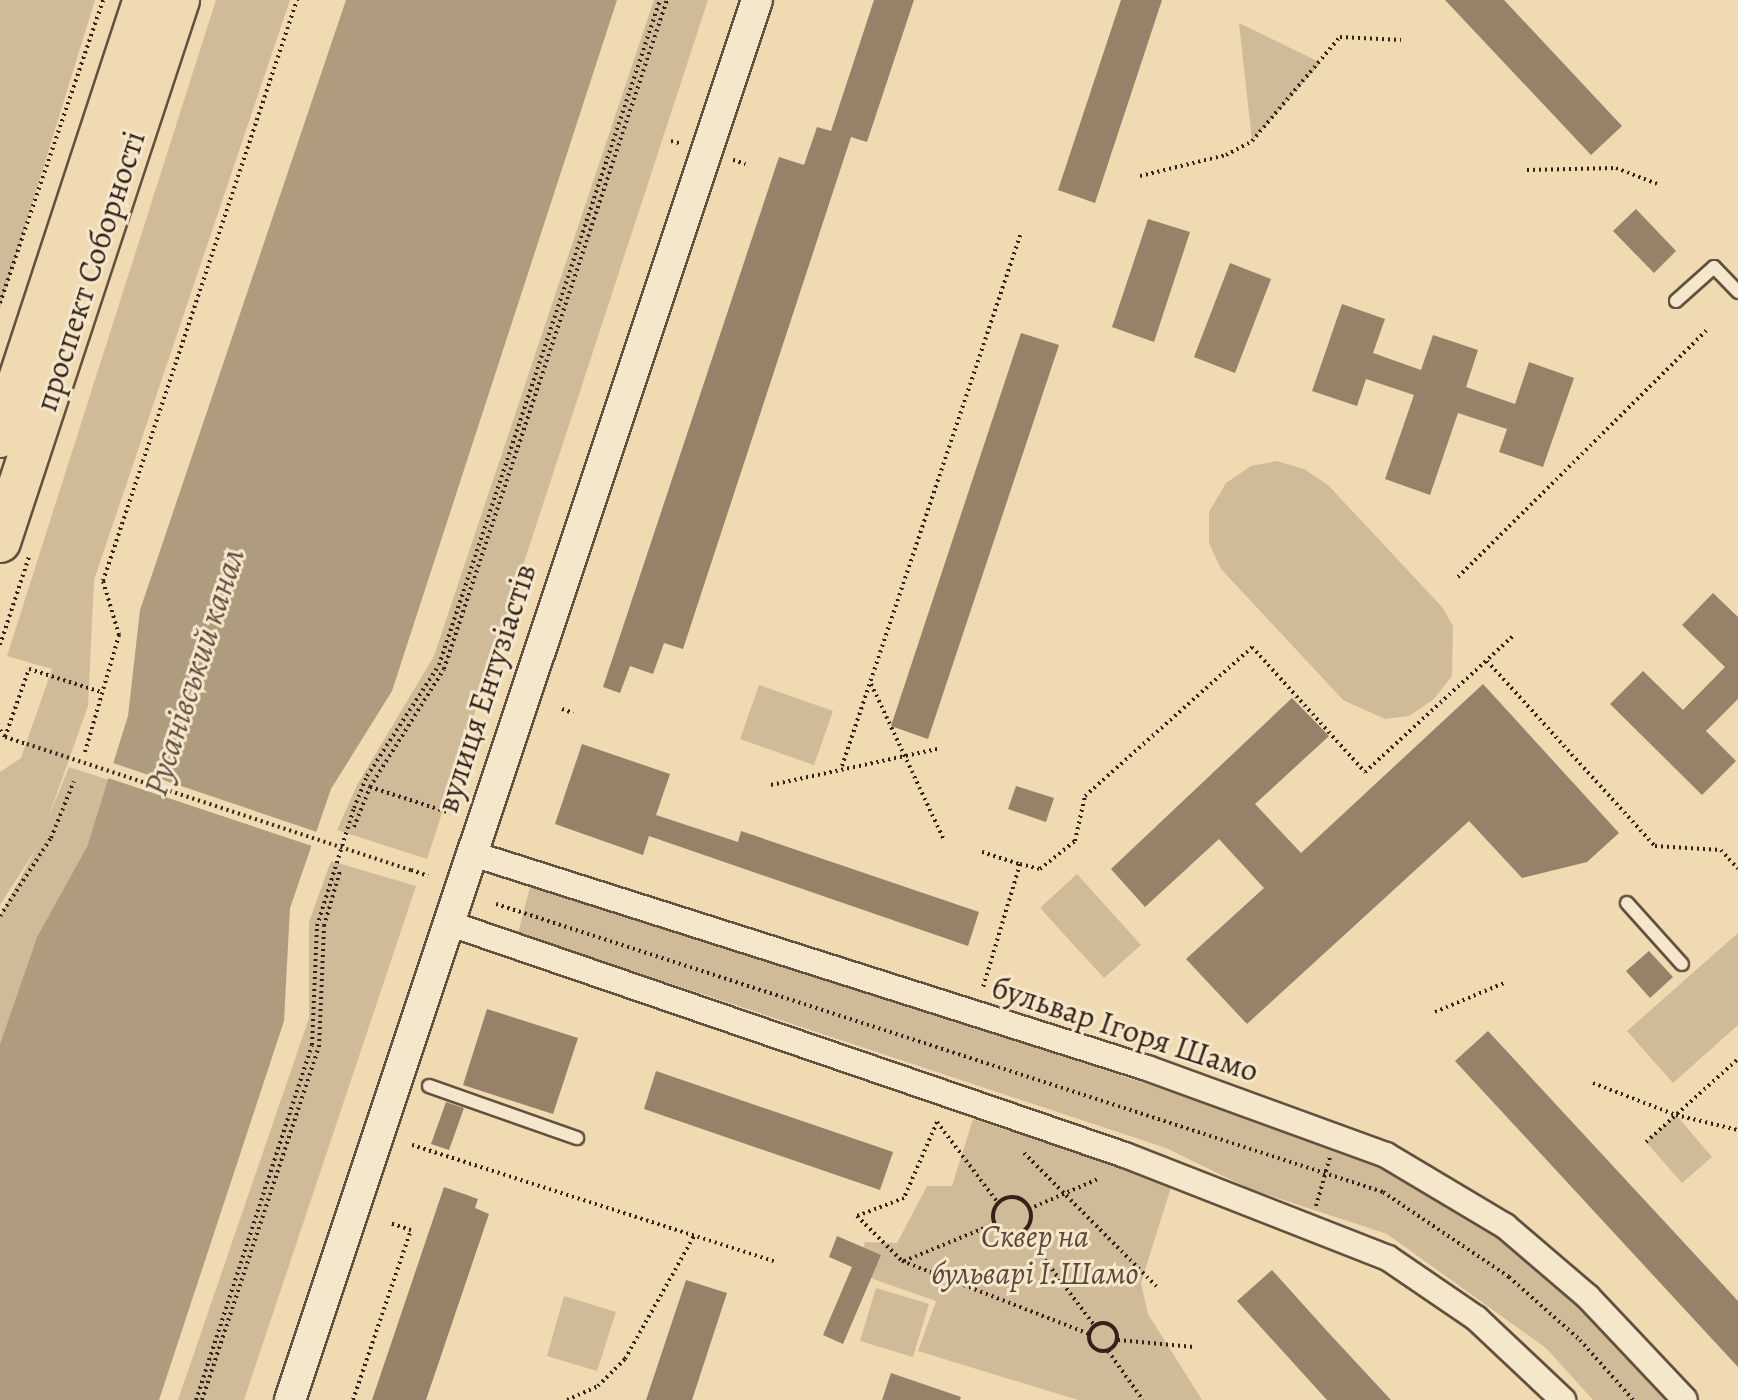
<!DOCTYPE html>
<html>
<head>
<meta charset="utf-8">
<style>
	body { margin:0 }
	#map { position:relative; width:1738px; height:1400px; overflow:hidden; background:#efdab1; font-family:Alegreya,serif }
	div>[style] { position:absolute }
	.green>* { inset:0; background:#cfbb97 }
	.water>* { inset:0; background:#af9b7d }
	.pier>* { inset:0; background:#efdab1 }
	.building>* { inset:0; background:#958268 }
	.path>* { height:4px; margin-top:-2px; transform-origin:0; background:repeating-linear-gradient(90deg,#342219 0 2px,transparent 0 6px) }
	.path>.ring { margin:-2px; padding:0; box-sizing:content-box; background:none; border:4px solid #342219; border-radius:50% }
	.roads { filter:drop-shadow(2px 0 #63503f) drop-shadow(-2px 0 #63503f) drop-shadow(0 2px #63503f) drop-shadow(0 -2px #63503f) }
	.service>* { height:12px; margin:-6px; padding:0 6px; transform-origin:6px; border-radius:6px; background:#f5e7cc }
	.minor>* { height:24px; margin:-12px; padding:0 12px; transform-origin:12px; border-radius:12px; background:#f5e7cc }
	.tertiary>* { height:30px; margin:-15px; padding:0 15px; transform-origin:15px; border-radius:15px; background:#f5e7cc }
	.trunk>* { height:40px; margin:-20px; padding:0 20px; transform-origin:20px; border-radius:20px; background:#efdab1 }
	.path-bridge>* { height:4px; margin-top:-2px; transform-origin:0; background:repeating-linear-gradient(90deg,#342219 0 2px,transparent 0 6px) }
	span { translate:-50% -50%; white-space:nowrap; text-align:center; line-height:1.15; -webkit-text-stroke:6px #f5e7cc; paint-order:stroke }
	.street-label { font-size:32px; color:#342219 }
	.park-label { font-size:32px; color:#5b4838; font-style:italic }
	.water-label { font-size:34px; color:#5f4c3c; font-style:italic }
</style>
</head>
<body>
<div id="map">
	<div class="green">
		<div style="clip-path:polygon(0 0,95px 0,0 308px)"></div>
		<div style="clip-path:polygon(216px 0,290px 0,94px 580px,88px 706px,46px 824px,69px 767px,109px 780px,86px 850px,37px 937px,0 1044px,0 915px,38px 846px,0 905px,0 772px,21px 758px,52px 669px,7px 656px)"></div>
		<div style="clip-path:polygon(654px 0,708px 0,427px 859px,337px 830px,357px 785px,434px 656px)"></div>
		<div style="clip-path:polygon(1239px 23px,1321px 63px,1252px 141px)"></div>
		<div style="clip-path:polygon(1277px 461px,1304px 469px,1328px 485px,1442px 607px,1453px 626px,1452px 676px,1434px 699px,1409px 716px,1385px 719px,1343px 700px,1221px 569px,1209px 543px,1209px 512px,1226px 483px,1251px 466px)"></div>
		<div style="clip-path:polygon(759px 685px,833px 711px,814px 765px,740px 739px)"></div>
		<div style="clip-path:polygon(331px 861px,416px 886px,244px 1400px,178px 1400px,309px 1018px,309px 922px)"></div>
		<div style="clip-path:polygon(1077px 874px,1141px 945px,1104px 978px,1040px 908px)"></div>
		<div style="clip-path:polygon(531px 883px,1285px 1129px,1383px 1168px,1496px 1236px,1580px 1307px,1665px 1400px,1593px 1400px,1546px 1348px,1387px 1234px,1250px 1189px,1166px 1148px,518px 933px)"></div>
		<div style="clip-path:polygon(1738px 933px,1738px 1025px,1673px 1083px,1627px 1031px)"></div>
		<div style="clip-path:polygon(1676px 1115px,1712px 1157px,1682px 1183px,1646px 1142px)"></div>
		<div style="clip-path:polygon(973px 1119px,1172px 1184px,1141px 1283px,1148px 1314px,1202px 1400px,1078px 1400px,918px 1351px,936px 1301px,856px 1273px,865px 1242px,897px 1243px,927px 1186px,952px 1186px)"></div>
		<div style="clip-path:polygon(876px 1288px,929px 1304px,913px 1357px,860px 1341px)"></div>
		<div style="clip-path:polygon(564px 1296px,616px 1312px,597px 1371px,547px 1356px)"></div>
	</div>
	<div class="water">
		<div style="clip-path:polygon(346px 0,617px 0,392px 691px,331px 789px,290px 908px,284px 1021px,159px 1400px,0 1400px,0 1044px,37px 937px,87px 847px,128px 716px,140px 610px)"></div>
	</div>
	<div class="pier">
		<div style="clip-path:polygon(110px 762px,320px 833px,315px 847px,105px 777px)"></div>
	</div>
	<div class="building">
		<div style="clip-path:polygon(874px 0,914px 0,867px 142px,851px 137px,683px 649px,664px 643px,653px 674px,630px 666px,620px 693px,603px 687px,779px 157px,804px 165px,817px 127px,831px 131px)"></div>
		<div style="clip-path:polygon(1121px 0,1162px 0,1095px 203px,1058px 190px)"></div>
		<div style="clip-path:polygon(1445px 0,1504px 0,1622px 126px,1591px 155px)"></div>
		<div style="clip-path:polygon(1636px 209px,1676px 251px,1654px 273px,1613px 231px)"></div>
		<div style="clip-path:polygon(1148px 219px,1190px 232px,1154px 342px,1112px 327px)"></div>
		<div style="clip-path:polygon(1230px 263px,1271px 279px,1235px 373px,1194px 357px)"></div>
		<div style="clip-path:polygon(1342px 304px,1385px 319px,1373px 353px,1421px 370px,1433px 335px,1478px 350px,1466px 387px,1515px 404px,1529px 362px,1574px 378px,1543px 467px,1499px 452px,1507px 429px,1458px 413px,1430px 495px,1385px 479px,1414px 395px,1366px 379px,1357px 406px,1312px 391px)"></div>
		<div style="clip-path:polygon(1021px 333px,1059px 345px,928px 739px,891px 726px)"></div>
		<div style="clip-path:polygon(1713px 593px,1738px 617px,1738px 699px,1706px 731px,1736px 761px,1702px 795px,1610px 704px,1643px 671px,1683px 710px,1725px 667px,1682px 625px)"></div>
		<div style="clip-path:polygon(1483px 684px,1619px 833px,1587px 862px,1522px 878px,1469px 821px,1247px 1024px,1186px 959px,1264px 888px,1219px 839px,1145px 907px,1111px 869px,1292px 698px,1329px 736px,1255px 804px,1301px 853px)"></div>
		<div style="clip-path:polygon(582px 744px,670px 774px,656px 815px,738px 842px,741px 831px,979px 912px,968px 946px,649px 836px,643px 855px,555px 824px)"></div>
		<div style="clip-path:polygon(1016px 786px,1054px 798px,1046px 822px,1008px 809px)"></div>
		<div style="clip-path:polygon(1649px 951px,1673px 977px,1650px 998px,1626px 971px)"></div>
		<div style="clip-path:polygon(487px 1009px,578px 1038px,553px 1114px,463px 1085px)"></div>
		<div style="clip-path:polygon(1488px 1031px,1738px 1301px,1738px 1367px,1455px 1061px)"></div>
		<div style="clip-path:polygon(656px 1071px,893px 1152px,880px 1190px,644px 1109px)"></div>
		<div style="clip-path:polygon(446px 1102px,464px 1108px,449px 1150px,431px 1144px)"></div>
		<div style="clip-path:polygon(444px 1187px,478px 1199px,475px 1208px,489px 1214px,426px 1400px,372px 1400px)"></div>
		<div style="clip-path:polygon(837px 1236px,881px 1255px,843px 1344px,823px 1335px,852px 1267px,829px 1257px)"></div>
		<div style="clip-path:polygon(1272px 1270px,1326px 1330px,1391px 1400px,1327px 1400px,1237px 1301px)"></div>
		<div style="clip-path:polygon(686px 1280px,727px 1293px,710px 1345px,692px 1400px,646px 1400px)"></div>
		<div style="clip-path:polygon(891px 1373px,961px 1397px,960px 1400px,882px 1400px)"></div>
	</div>
	<div class="path">
		<div style="left:671px;top:141px;width:11px;rotate:15deg"></div>
		<div style="left:733px;top:160px;width:13px;rotate:18deg"></div>
		<div style="left:1527px;top:170px;width:89px;rotate:-1.3deg"></div>
		<div style="left:1616px;top:168px;width:44px;rotate:21.3deg"></div>
		<div style="left:1140px;top:176px;width:89px;rotate:-13.7deg"></div>
		<div style="left:1226px;top:155px;width:30px;rotate:-28deg"></div>
		<div style="left:1252px;top:141px;width:136px;rotate:-49.8deg"></div>
		<div style="left:1340px;top:37px;width:61px;rotate:2.8deg"></div>
		<div style="left:0;top:303px;width:320px;rotate:-71.2deg"></div>
		<div style="left:1458px;top:577px;width:352px;rotate:-44.8deg"></div>
		<div style="left:0;top:645px;width:93px;rotate:-71.8deg"></div>
		<div style="left:1487px;top:661px;width:250px;rotate:47.8deg"></div>
		<div style="left:1655px;top:846px;width:66px;rotate:3.5deg"></div>
		<div style="left:1721px;top:850px;width:25px;rotate:48deg"></div>
		<div style="left:871px;top:684px;width:172px;rotate:64.9deg"></div>
		<div style="left:562px;top:709px;width:12px;rotate:20deg"></div>
		<div style="left:0;top:730px;width:9px;rotate:54deg"></div>
		<div style="left:5px;top:737px;width:23px;rotate:18deg"></div>
		<div style="left:5px;top:737px;width:72px;rotate:-70.6deg"></div>
		<div style="left:29px;top:669px;width:76px;rotate:17.7deg"></div>
		<div style="left:85px;top:752px;width:122px;rotate:-73.8deg"></div>
		<div style="left:119px;top:635px;width:56px;rotate:-106.5deg"></div>
		<div style="left:103px;top:581px;width:613px;rotate:-71.54deg"></div>
		<div style="left:842px;top:766px;width:562px;rotate:-71.44deg"></div>
		<div style="left:771px;top:785px;width:170px;rotate:-12.2deg"></div>
		<div style="left:370px;top:787px;width:84px;rotate:18deg"></div>
		<div style="left:354px;top:827px;width:43px;rotate:-68.2deg"></div>
		<div style="left:370px;top:787px;width:139px;rotate:-57.9deg"></div>
		<div style="left:444px;top:669px;width:705px;rotate:-71.57deg"></div>
		<div style="left:982px;top:852px;width:40px;rotate:18deg"></div>
		<div style="left:1020px;top:864px;width:128px;rotate:106.7deg"></div>
		<div style="left:1020px;top:864px;width:21px;rotate:14deg"></div>
		<div style="left:1040px;top:869px;width:45px;rotate:-38.7deg"></div>
		<div style="left:1075px;top:841px;width:46px;rotate:-77.5deg"></div>
		<div style="left:1085px;top:796px;width:224px;rotate:-41.7deg"></div>
		<div style="left:1252px;top:647px;width:169px;rotate:47.9deg"></div>
		<div style="left:1365px;top:772px;width:201px;rotate:-42.6deg"></div>
		<div style="left:411px;top:870px;width:18px;rotate:19deg"></div>
		<div style="left:496px;top:904px;width:933px;rotate:17.99deg"></div>
		<div style="left:1383px;top:1192px;width:152px;rotate:34deg"></div>
		<div style="left:1509px;top:1277px;width:95px;rotate:41.6deg"></div>
		<div style="left:1580px;top:1340px;width:80px;rotate:48.5deg"></div>
		<div style="left:0;top:916px;width:93px;rotate:-56.8deg"></div>
		<div style="left:51px;top:838px;width:61px;rotate:-68deg"></div>
		<div style="left:1435px;top:1012px;width:75px;rotate:-22.8deg"></div>
		<div style="left:1593px;top:1083px;width:89px;rotate:21.1deg"></div>
		<div style="left:1676px;top:1115px;width:64px;rotate:13.6deg"></div>
		<div style="left:937px;top:1122px;width:83px;rotate:113.5deg"></div>
		<div style="left:904px;top:1198px;width:50px;rotate:159deg"></div>
		<div style="left:857px;top:1216px;width:64px;rotate:45deg"></div>
		<div style="left:902px;top:1261px;width:201px;rotate:21.3deg"></div>
		<div style="left:937px;top:1122px;width:101px;rotate:53deg"></div>
		<div style="left:1646px;top:1142px;width:124px;rotate:-42.1deg"></div>
		<div style="left:412px;top:1145px;width:380px;rotate:17.8deg"></div>
		<div style="left:1024px;top:1153px;width:189px;rotate:45.2deg"></div>
		<div class="ring" style="left:993px;top:1197px;width:34px;height:34px"></div>
		<div style="left:1316px;top:1206px;width:51px;rotate:-74.1deg"></div>
		<div style="left:1029px;top:1209px;width:75px;rotate:-23.5deg"></div>
		<div style="left:1023px;top:1231px;width:118px;rotate:52.9deg"></div>
		<div style="left:904px;top:1261px;width:97px;rotate:-22.3deg"></div>
		<div class="ring" style="left:1089px;top:1323px;width:24px;height:24px"></div>
		<div style="left:1118px;top:1340px;width:76px;rotate:5.3deg"></div>
		<div style="left:1108px;top:1351px;width:60px;rotate:54.5deg"></div>
		<div style="left:196px;top:1400px;width:373px;rotate:-71.9deg"></div>
		<div style="left:312px;top:1045px;width:119px;rotate:-87.6deg"></div>
		<div style="left:317px;top:926px;width:124px;rotate:-72.6deg"></div>
		<div style="left:354px;top:808px;width:35px;rotate:-68deg"></div>
		<div style="left:367px;top:776px;width:132px;rotate:-57deg"></div>
		<div style="left:439px;top:665px;width:701px;rotate:-71.62deg"></div>
		<div style="left:202px;top:1400px;width:372px;rotate:-71.7deg"></div>
		<div style="left:319px;top:1047px;width:121px;rotate:-87.6deg"></div>
		<div style="left:324px;top:926px;width:57px;rotate:-73.8deg"></div>
		<div style="left:353px;top:1400px;width:180px;rotate:-71.2deg"></div>
		<div style="left:411px;top:1230px;width:22px;rotate:-162deg"></div>
		<div style="left:567px;top:1400px;width:34px;rotate:-24deg"></div>
		<div style="left:598px;top:1386px;width:38px;rotate:-45deg"></div>
		<div style="left:625px;top:1359px;width:141px;rotate:-60.7deg"></div>
	</div>
	<div class="roads">
		<div class="service">
			<div style="left:1676px;top:301px;width:51px;rotate:-41.8deg"></div>
			<div style="left:1714px;top:267px;width:35px;rotate:46deg"></div>
			<div style="left:1627px;top:903px;width:82px;rotate:48deg"></div>
			<div style="left:429px;top:1086px;width:157px;rotate:19.4deg"></div>
		</div>
		<div class="minor">
			<div style="left:470px;top:853px;width:710px;rotate:17.62deg"></div>
			<div style="left:1147px;top:1068px;width:254px;rotate:20deg"></div>
			<div style="left:1386px;top:1155px;width:139px;rotate:30.8deg"></div>
			<div style="left:1505px;top:1226px;width:109px;rotate:40.5deg"></div>
			<div style="left:1588px;top:1297px;width:141px;rotate:46.7deg"></div>
			<div style="left:448px;top:923px;width:716px;rotate:18.92deg"></div>
			<div style="left:1125px;top:1155px;width:282px;rotate:21.4deg"></div>
			<div style="left:1388px;top:1258px;width:107px;rotate:34.3deg"></div>
			<div style="left:1476px;top:1318px;width:120px;rotate:43.3deg"></div>
		</div>
		<div class="tertiary">
			<div style="left:290px;top:1400px;width:1476px;rotate:-71.55deg"></div>
		</div>
		<div class="trunk">
			<div style="left:0;top:437px;width:460px;rotate:-71.8deg"></div>
			<div style="left:0;top:542px;width:571px;rotate:-71.72deg"></div>
		</div>
	</div>
	<div class="path-bridge">
		<div style="left:27px;top:744px;width:404px;rotate:18.2deg"></div>
	</div>
	<div class="street-label">
		<span style="left:90px;top:271px;rotate:-72deg">проспект Соборності</span>
		<span style="left:486px;top:688px;rotate:-72deg">вулиця Ентузіастів</span>
		<span style="left:1125px;top:1029px;rotate:18deg">бульвар Ігоря Шамо</span>
	</div>
	<div class="park-label">
		<span style="left:1035px;top:1255px">Сквер на<br>бульварі І.Шамо</span>
	</div>
	<div class="water-label">
		<span style="left:194px;top:672px;rotate:-72deg">Русанівський канал</span>
	</div>
</div>
</body>
</html>
